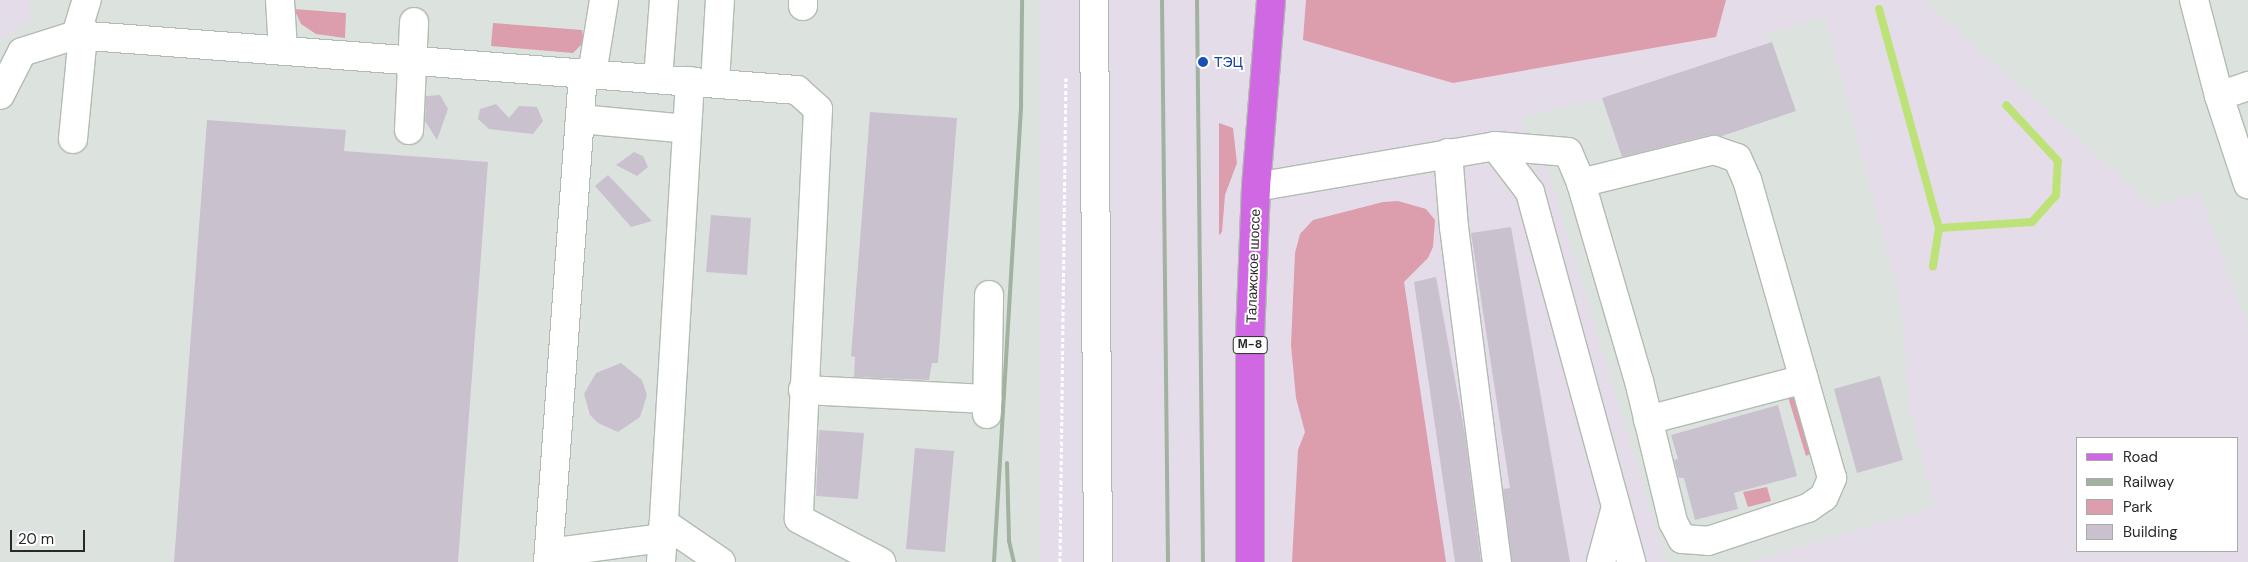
<!DOCTYPE html>
<html>
<head>
<meta charset="utf-8">
<style>
	body { margin:0 }
	#map { position:relative; width:2248px; height:562px; overflow:hidden; background:#e5dcea; font-family:"DM Sans",sans-serif }
	div>[style] { position:absolute }
	.industrial>* { inset:0; background:#dce3df }
	.green>* { inset:0; background:#dc9dad }
	.stream>* { height:8px; margin:-4px; padding:0 4px; transform-origin:4px; border-radius:4px; background:#bde378 }
	.building>* { inset:0; background:#c9c1cd }
	.path>* { height:3px; margin-top:-1.5px; transform-origin:0; background:repeating-linear-gradient(90deg,#fff 0 4px,transparent 0 6.5px) }
	.roads { filter:drop-shadow(1px 0 #b1bcb0) drop-shadow(-1px 0 #b1bcb0) drop-shadow(0 1px #b1bcb0) drop-shadow(0 -1px #b1bcb0) }
	.minor>* { height:28px; margin:-14px; padding:0 14px; transform-origin:14px; border-radius:14px; background:#fff }
	.major>* { height:28px; margin:-14px; padding:0 14px; transform-origin:14px; border-radius:14px; background:#d168e3 }
	.rail>* { height:4px; margin:-2px; padding:0 2px; transform-origin:2px; border-radius:2px; background:#a1b2a0 }
	.dots>* { width:14px; height:14px; translate:-50% -50%; box-sizing:border-box; border:2px solid #fff; border-radius:50% }
	span { translate:-50% -50%; white-space:nowrap; text-align:center; line-height:1.15; -webkit-text-stroke:4px #fff; paint-order:stroke }
	.shield-label span { padding:1px 4px; background:#fff; border:1px solid; border-radius:4px; -webkit-text-stroke-width:0 }
	.shield-label { font-size:12px; color:#292929; font-weight:700 }
	.transit-label { font-size:14px; color:#164399 }
	.left { translate:0 -50%; text-align:left }
	.street-label { font-size:14px; color:#292929 }
	.legend { position:absolute; left:2076px; top:437px; width:162px; height:115px; box-sizing:border-box; background:#fff; border:1px solid #a9a9a9; margin:0; padding:6px 9px; list-style:none; font-size:15px; color:#292929 }
	.legend li { display:flex; align-items:center; gap:10px; height:25px }
	.legend b { width:25px; border:1px solid #a9a9a9 }
	.scale { position:absolute; left:10px; top:530px; width:75px; height:22px; box-sizing:border-box; border:2px solid #292929; border-top:0; padding-left:6px; font-size:15px; line-height:18px; white-space:nowrap; color:#292929; -webkit-text-stroke:4px #fff; paint-order:stroke }
</style>
</head>
<body>
<div id="map">
	<div class="industrial">
		<div style="clip-path:polygon(31px 0,1041px 0,1039px 562px,0 562px,0 40px,19px 26px,28px 26px)"></div>
		<div style="clip-path:polygon(1924px 0,2248px 0,2248px 329px,2200px 193px,2154px 207px)"></div>
		<div style="clip-path:polygon(1825px 16px,1901px 302px,1909px 405px,1935px 507px,1750px 562px,1666px 562px,1546px 166px,1530px 163px,1522px 117px,1602px 98px,1768px 43px,1765px 35px)"></div>
	</div>
	<div class="green">
		<div style="clip-path:polygon(1306px 0,1726px 0,1716px 37px,1453px 83px,1303px 40px)"></div>
		<div style="clip-path:polygon(294px 9px,346px 13px,345px 38px,316px 34px,301px 24px)"></div>
		<div style="clip-path:polygon(493px 23px,582px 30px,584px 42px,573px 53px,491px 46px)"></div>
		<div style="clip-path:polygon(1219px 123px,1233px 128px,1237px 163px,1225px 195px,1222px 232px,1219px 235px)"></div>
		<div style="clip-path:polygon(1398px 201px,1426px 209px,1435px 220px,1433px 247px,1428px 258px,1404px 282px,1446px 562px,1292px 562px,1298px 450px,1305px 432px,1296px 398px,1291px 345px,1295px 253px,1300px 234px,1313px 220px,1383px 202px)"></div>
		<div style="clip-path:polygon(1797px 394px,1814px 452px,1806px 456px,1788px 397px)"></div>
		<div style="clip-path:polygon(1767px 487px,1771px 501px,1748px 507px,1743px 492px)"></div>
	</div>
	<div class="stream">
		<div style="left:1879px;top:9px;width:227px;rotate:74.7deg"></div>
		<div style="left:1939px;top:228px;width:39px;rotate:99deg"></div>
		<div style="left:1939px;top:228px;width:93px;rotate:-3.7deg"></div>
		<div style="left:2032px;top:222px;width:36px;rotate:-48deg"></div>
		<div style="left:2056px;top:195px;width:34px;rotate:-87deg"></div>
		<div style="left:2058px;top:161px;width:76px;rotate:-132.9deg"></div>
	</div>
	<div class="building">
		<div style="clip-path:polygon(1772px 42px,1796px 111px,1722px 136px,1710px 135px,1622px 157px,1602px 98px)"></div>
		<div style="clip-path:polygon(440px 95px,448px 109px,437px 140px,425px 121px,426px 96px)"></div>
		<div style="clip-path:polygon(496px 104px,509px 118px,519px 106px,537px 107px,543px 121px,533px 134px,489px 129px,478px 119px,480px 109px)"></div>
		<div style="clip-path:polygon(870px 112px,957px 118px,938px 363px,932px 363px,929px 380px,854px 377px,855px 357px,851px 356px)"></div>
		<div style="clip-path:polygon(207px 120px,346px 130px,344px 151px,488px 162px,458px 562px,174px 562px)"></div>
		<div style="clip-path:polygon(634px 152px,643px 156px,648px 167px,637px 176px,616px 165px)"></div>
		<div style="clip-path:polygon(608px 175px,652px 221px,631px 227px,595px 186px)"></div>
		<div style="clip-path:polygon(711px 215px,751px 218px,747px 275px,706px 272px)"></div>
		<div style="clip-path:polygon(1511px 227px,1570px 562px,1512px 562px,1503px 489px,1510px 488px,1471px 233px)"></div>
		<div style="clip-path:polygon(1436px 277px,1465px 434px,1481px 562px,1455px 562px,1414px 282px)"></div>
		<div style="clip-path:polygon(621px 363px,642px 380px,647px 395px,640px 417px,618px 432px,598px 423px,590px 415px,584px 394px,596px 373px)"></div>
		<div style="clip-path:polygon(1880px 376px,1903px 460px,1857px 473px,1834px 389px)"></div>
		<div style="clip-path:polygon(1778px 405px,1797px 476px,1734px 493px,1738px 509px,1695px 520px,1684px 478px,1679px 478px,1674px 460px,1678px 459px,1671px 435px)"></div>
		<div style="clip-path:polygon(819px 430px,864px 433px,858px 499px,816px 496px)"></div>
		<div style="clip-path:polygon(915px 448px,954px 451px,945px 552px,906px 549px)"></div>
	</div>
	<div class="path">
		<div style="left:1060px;top:562px;width:484px;rotate:-89.3deg"></div>
	</div>
	<div class="roads">
		<div class="minor">
			<div style="left:280px;top:0;width:51px;rotate:86.6deg"></div>
			<div style="left:1094px;top:0;width:562px;rotate:89.59deg"></div>
			<div style="left:2194px;top:0;width:99px;rotate:75.4deg"></div>
			<div style="left:2219px;top:96px;width:93px;rotate:71.8deg"></div>
			<div style="left:803px;top:6px;width:6px;rotate:-90deg"></div>
			<div style="left:76px;top:35px;width:37px;rotate:-73deg"></div>
			<div style="left:592px;top:74px;width:75px;rotate:-80.8deg"></div>
			<div style="left:658px;top:79px;width:79px;rotate:-85.7deg"></div>
			<div style="left:690px;top:81px;width:443px;rotate:93.4deg"></div>
			<div style="left:664px;top:523px;width:69px;rotate:34.4deg"></div>
			<div style="left:715px;top:83px;width:83px;rotate:-86.6deg"></div>
			<div style="left:0;top:95px;width:48px;rotate:-62.9deg"></div>
			<div style="left:22px;top:52px;width:57px;rotate:-17.5deg"></div>
			<div style="left:76px;top:35px;width:723px;rotate:4.36deg"></div>
			<div style="left:797px;top:90px;width:28px;rotate:42deg"></div>
			<div style="left:818px;top:109px;width:410px;rotate:92.7deg"></div>
			<div style="left:799px;top:519px;width:93px;rotate:27.7deg"></div>
			<div style="left:2219px;top:96px;width:31px;rotate:-19deg"></div>
			<div style="left:580px;top:119px;width:107px;rotate:5.3deg"></div>
			<div style="left:409px;top:130px;width:108px;rotate:-87.3deg"></div>
			<div style="left:73px;top:139px;width:104px;rotate:-84.5deg"></div>
			<div style="left:1495px;top:146px;width:58px;rotate:52.7deg"></div>
			<div style="left:1530px;top:192px;width:384px;rotate:74.7deg"></div>
			<div style="left:1448px;top:153px;width:74px;rotate:85.4deg"></div>
			<div style="left:1454px;top:227px;width:338px;rotate:82.7deg"></div>
			<div style="left:1256px;top:187px;width:242px;rotate:-9.7deg"></div>
			<div style="left:1495px;top:146px;width:73px;rotate:4.7deg"></div>
			<div style="left:1568px;top:152px;width:34px;rotate:67deg"></div>
			<div style="left:1581px;top:183px;width:206px;rotate:73.7deg"></div>
			<div style="left:1639px;top:381px;width:145px;rotate:76.4deg"></div>
			<div style="left:1673px;top:522px;width:19px;rotate:62deg"></div>
			<div style="left:1682px;top:539px;width:26px;rotate:4deg"></div>
			<div style="left:1708px;top:541px;width:105px;rotate:-18.3deg"></div>
			<div style="left:1808px;top:508px;width:19px;rotate:-35deg"></div>
			<div style="left:1824px;top:497px;width:21px;rotate:-67deg"></div>
			<div style="left:1832px;top:478px;width:310px;rotate:-105.9deg"></div>
			<div style="left:1747px;top:180px;width:24px;rotate:-114deg"></div>
			<div style="left:1737px;top:158px;width:24px;rotate:-161deg"></div>
			<div style="left:1714px;top:150px;width:137px;rotate:166.1deg"></div>
			<div style="left:803px;top:390px;width:185px;rotate:2.8deg"></div>
			<div style="left:987px;top:414px;width:119px;rotate:-89deg"></div>
			<div style="left:1648px;top:420px;width:161px;rotate:-14.7deg"></div>
			<div style="left:549px;top:553px;width:115px;rotate:-7.5deg"></div>
			<div style="left:548px;top:562px;width:490px;rotate:-85.9deg"></div>
			<div style="left:661px;top:562px;width:39px;rotate:-86deg"></div>
			<div style="left:1601px;top:562px;width:54px;rotate:-74.9deg"></div>
		</div>
		<div class="major">
			<div style="left:1250px;top:562px;width:225px;rotate:-90deg"></div>
			<div style="left:1250px;top:337px;width:150px;rotate:-87.7deg"></div>
			<div style="left:1256px;top:187px;width:188px;rotate:-85.4deg"></div>
		</div>
	</div>
	<div class="rail">
		<div style="left:1162px;top:0;width:562px;rotate:89.39deg"></div>
		<div style="left:1197px;top:0;width:562px;rotate:89.39deg"></div>
		<div style="left:1007px;top:463px;width:78px;rotate:88.5deg"></div>
		<div style="left:1009px;top:541px;width:22px;rotate:77deg"></div>
		<div style="left:994px;top:562px;width:459px;rotate:-86.6deg"></div>
		<div style="left:1021px;top:104px;width:104px;rotate:-89.4deg"></div>
	</div>
	<div class="dots">
		<div style="left:1203px;top:62px;background:#1a4fb4"></div>
	</div>
	<div class="shield-label">
		<span style="left:1250px;top:345px">М-8</span>
	</div>
	<div class="transit-label">
		<span class="left" style="left:1214px;top:62px">ТЭЦ</span>
	</div>
	<div class="street-label">
		<span style="left:1253px;top:266px;rotate:-88deg">Талажское шоссе</span>
	</div>
	<ul class="legend">
	<li><b style="height:6px;background:#d168e3"></b>Road</li>
	<li><b style="height:6px;background:#a1b2a0"></b>Railway</li>
	<li><b style="height:14px;background:#dc9dad"></b>Park</li>
	<li><b style="height:14px;background:#c9c1cd"></b>Building</li>
	</ul>
	<div class="scale">20 m</div>
</div>
</body>
</html>
